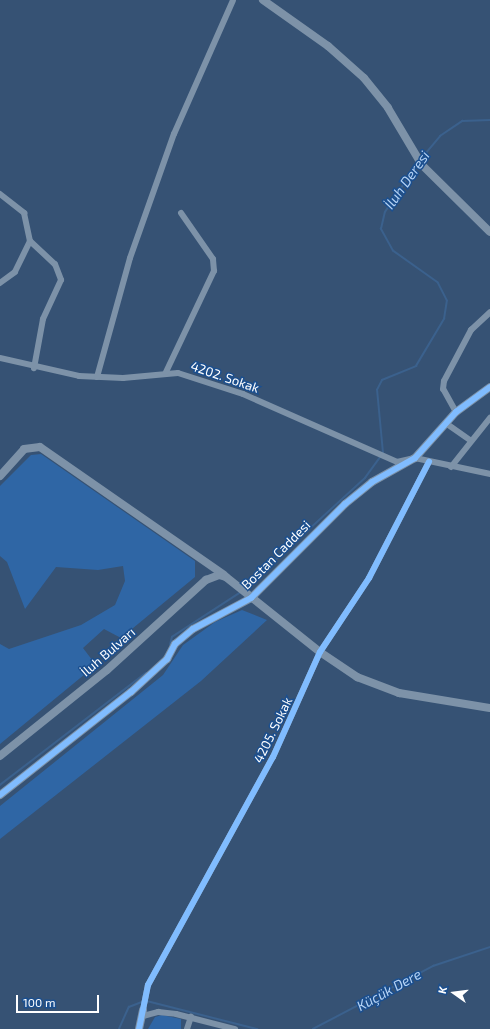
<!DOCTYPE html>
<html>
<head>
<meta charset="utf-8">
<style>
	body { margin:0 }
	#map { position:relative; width:490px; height:1029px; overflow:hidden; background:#365274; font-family:"Exo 2",sans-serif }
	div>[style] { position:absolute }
	.green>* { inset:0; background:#2f66a5 }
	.stream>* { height:1.5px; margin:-0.75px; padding:0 0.75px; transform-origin:0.75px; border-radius:0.75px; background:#3b618d }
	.minor>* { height:6px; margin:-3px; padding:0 3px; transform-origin:3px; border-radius:3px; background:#7d92a8 }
	.tertiary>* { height:8px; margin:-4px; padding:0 4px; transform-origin:4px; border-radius:4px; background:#7d92a8 }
	.cycleway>* { height:6px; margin:-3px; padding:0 3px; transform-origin:3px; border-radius:3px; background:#80bcff }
	span { translate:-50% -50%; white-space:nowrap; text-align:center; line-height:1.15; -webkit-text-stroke:3px #1b4f8f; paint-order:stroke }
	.street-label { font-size:13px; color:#fff }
	.water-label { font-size:14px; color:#b5d3f5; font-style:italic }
	.north { position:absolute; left:434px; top:973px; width:40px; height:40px; -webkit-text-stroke:3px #1b4f8f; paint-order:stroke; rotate:284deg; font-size:11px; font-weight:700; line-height:16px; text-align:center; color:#fff }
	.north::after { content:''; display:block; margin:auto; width:14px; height:18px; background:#fff; clip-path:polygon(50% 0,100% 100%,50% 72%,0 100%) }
	.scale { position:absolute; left:16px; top:995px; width:83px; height:18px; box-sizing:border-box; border:2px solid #fff; border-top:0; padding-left:5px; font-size:12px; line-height:14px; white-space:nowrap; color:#fff; -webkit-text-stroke:3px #1b4f8f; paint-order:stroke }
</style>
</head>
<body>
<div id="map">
	<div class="green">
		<div style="clip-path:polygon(41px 454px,195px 561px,195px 577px,121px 638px,104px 629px,83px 648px,96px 665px,0 744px,0 644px,9px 649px,81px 625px,115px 605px,125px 581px,123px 566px,98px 570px,56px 567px,25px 609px,7px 562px,0 556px,0 486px,31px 455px)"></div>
		<div style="clip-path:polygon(242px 610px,267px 620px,201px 681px,0 839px,0 806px,163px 675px,183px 645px,215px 622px)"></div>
		<div style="clip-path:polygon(162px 1015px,181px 1019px,181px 1029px,148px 1029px,155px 1017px)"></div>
	</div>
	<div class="stream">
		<div style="left:421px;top:159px;width:30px;rotate:-50deg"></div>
		<div style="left:440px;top:136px;width:27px;rotate:-34deg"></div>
		<div style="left:462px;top:121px;width:28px;rotate:-2deg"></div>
		<div style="left:383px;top:453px;width:63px;rotate:-95.4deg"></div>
		<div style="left:377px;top:390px;width:11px;rotate:-63deg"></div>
		<div style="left:382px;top:380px;width:37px;rotate:-22deg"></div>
		<div style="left:416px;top:366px;width:55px;rotate:-59.2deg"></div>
		<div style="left:444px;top:319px;width:18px;rotate:-81deg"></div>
		<div style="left:447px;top:301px;width:20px;rotate:-117deg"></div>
		<div style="left:438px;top:283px;width:55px;rotate:-144.6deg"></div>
		<div style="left:393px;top:251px;width:25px;rotate:-119deg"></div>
		<div style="left:381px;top:229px;width:17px;rotate:-77deg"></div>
		<div style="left:385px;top:212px;width:59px;rotate:-56deg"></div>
		<div style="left:245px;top:588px;width:163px;rotate:-42.5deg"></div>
		<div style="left:365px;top:478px;width:27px;rotate:-54deg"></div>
		<div style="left:170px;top:645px;width:8px;rotate:-76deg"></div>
		<div style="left:172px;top:637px;width:82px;rotate:-33.1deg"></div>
		<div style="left:0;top:785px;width:184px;rotate:-37.5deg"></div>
		<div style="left:147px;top:1001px;width:114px;rotate:14.3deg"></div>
		<div style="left:119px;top:1029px;width:24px;rotate:-66deg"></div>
		<div style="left:129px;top:1007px;width:14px;rotate:-21deg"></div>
		<div style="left:313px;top:1029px;width:136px;rotate:-27.7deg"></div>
		<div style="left:433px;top:966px;width:60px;rotate:-18.4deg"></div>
	</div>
	<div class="minor">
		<div style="left:0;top:194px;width:31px;rotate:38deg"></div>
		<div style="left:24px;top:213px;width:29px;rotate:78deg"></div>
		<div style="left:30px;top:241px;width:34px;rotate:116deg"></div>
		<div style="left:15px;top:272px;width:19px;rotate:144deg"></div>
		<div style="left:30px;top:241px;width:34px;rotate:43deg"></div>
		<div style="left:55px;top:264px;width:17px;rotate:69deg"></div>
		<div style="left:61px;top:280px;width:43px;rotate:114.8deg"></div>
		<div style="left:43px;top:319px;width:50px;rotate:100.4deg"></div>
		<div style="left:0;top:358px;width:81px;rotate:12.8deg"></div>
		<div style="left:79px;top:376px;width:44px;rotate:2.6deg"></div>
		<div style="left:123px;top:378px;width:55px;rotate:-5.2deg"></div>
		<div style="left:178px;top:373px;width:68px;rotate:17.9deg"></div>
		<div style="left:243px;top:394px;width:168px;rotate:23.8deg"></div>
		<div style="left:397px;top:462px;width:18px;rotate:-13deg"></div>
		<div style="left:415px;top:458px;width:77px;rotate:12deg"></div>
		<div style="left:166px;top:372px;width:112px;rotate:-64.6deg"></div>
		<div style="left:214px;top:271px;width:12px;rotate:-95deg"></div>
		<div style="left:213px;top:259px;width:56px;rotate:-124.8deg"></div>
		<div style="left:97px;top:377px;width:123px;rotate:-74.5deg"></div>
		<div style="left:130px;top:258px;width:132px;rotate:-70.5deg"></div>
		<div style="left:174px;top:134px;width:146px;rotate:-66.2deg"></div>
		<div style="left:456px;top:412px;width:26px;rotate:-119deg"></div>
		<div style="left:443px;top:389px;width:8px;rotate:-83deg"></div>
		<div style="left:444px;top:381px;width:58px;rotate:-62.1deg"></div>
		<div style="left:471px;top:330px;width:26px;rotate:-43deg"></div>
		<div style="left:447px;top:424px;width:29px;rotate:35deg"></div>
		<div style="left:451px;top:467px;width:63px;rotate:-51.5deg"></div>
		<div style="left:143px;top:1010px;width:25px;rotate:-79deg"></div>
		<div style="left:148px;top:985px;width:260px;rotate:-61.3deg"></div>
		<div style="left:273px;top:757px;width:115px;rotate:-65.9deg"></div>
		<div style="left:320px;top:652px;width:89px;rotate:-56.5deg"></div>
		<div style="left:369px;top:578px;width:131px;rotate:-62.7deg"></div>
		<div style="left:143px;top:1016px;width:16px;rotate:-15deg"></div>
		<div style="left:158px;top:1012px;width:18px;rotate:6deg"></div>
		<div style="left:176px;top:1014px;width:61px;rotate:14.3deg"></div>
		<div style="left:187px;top:1029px;width:13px;rotate:-72deg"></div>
	</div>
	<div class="tertiary">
		<div style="left:263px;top:0;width:80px;rotate:35.3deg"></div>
		<div style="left:328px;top:46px;width:48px;rotate:41.6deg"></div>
		<div style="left:364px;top:78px;width:38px;rotate:51deg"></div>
		<div style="left:388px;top:108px;width:66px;rotate:59.2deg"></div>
		<div style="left:422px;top:165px;width:95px;rotate:44.6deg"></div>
		<div style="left:0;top:476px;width:36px;rotate:-48deg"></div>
		<div style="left:24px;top:449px;width:16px;rotate:-7deg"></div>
		<div style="left:40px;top:447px;width:224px;rotate:34.8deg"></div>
		<div style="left:0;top:756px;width:137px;rotate:-38.8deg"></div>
		<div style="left:107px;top:670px;width:134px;rotate:-42.3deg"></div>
		<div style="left:206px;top:580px;width:14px;rotate:-21deg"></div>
		<div style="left:219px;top:575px;width:7px;rotate:16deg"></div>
		<div style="left:226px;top:577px;width:120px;rotate:38.6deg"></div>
		<div style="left:320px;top:652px;width:45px;rotate:34deg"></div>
		<div style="left:357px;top:677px;width:45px;rotate:20.9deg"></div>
		<div style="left:399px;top:693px;width:92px;rotate:9.4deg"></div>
		<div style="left:0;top:795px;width:167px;rotate:-38.2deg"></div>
		<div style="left:131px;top:692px;width:49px;rotate:-42.5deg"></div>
		<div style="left:167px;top:659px;width:17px;rotate:-62deg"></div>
		<div style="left:175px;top:644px;width:23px;rotate:-40deg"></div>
		<div style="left:193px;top:629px;width:66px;rotate:-28.1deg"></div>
		<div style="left:251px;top:598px;width:133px;rotate:-45deg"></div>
		<div style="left:345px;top:504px;width:35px;rotate:-39deg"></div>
		<div style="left:372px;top:482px;width:49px;rotate:-29.2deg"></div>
		<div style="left:415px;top:458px;width:62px;rotate:-48.3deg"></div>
		<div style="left:456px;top:412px;width:42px;rotate:-36.3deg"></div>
		<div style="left:139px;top:1029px;width:19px;rotate:-78deg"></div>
	</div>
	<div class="cycleway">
		<div style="left:0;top:795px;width:167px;rotate:-38.2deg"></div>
		<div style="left:131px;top:692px;width:49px;rotate:-42.5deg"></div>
		<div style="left:167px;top:659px;width:17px;rotate:-62deg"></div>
		<div style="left:175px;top:644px;width:23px;rotate:-40deg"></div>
		<div style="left:193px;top:629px;width:66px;rotate:-28.1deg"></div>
		<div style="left:251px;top:598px;width:133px;rotate:-45deg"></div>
		<div style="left:345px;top:504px;width:35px;rotate:-39deg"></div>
		<div style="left:372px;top:482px;width:49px;rotate:-29.2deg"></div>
		<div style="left:415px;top:458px;width:62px;rotate:-48.3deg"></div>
		<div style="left:456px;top:412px;width:42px;rotate:-36.3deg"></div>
		<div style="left:139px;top:1029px;width:45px;rotate:-78.4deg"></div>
		<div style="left:148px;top:985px;width:260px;rotate:-61.3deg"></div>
		<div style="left:273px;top:757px;width:115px;rotate:-65.9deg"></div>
		<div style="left:320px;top:652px;width:89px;rotate:-56.5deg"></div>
		<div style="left:369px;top:578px;width:131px;rotate:-62.7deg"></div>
	</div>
	<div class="street-label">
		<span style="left:225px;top:377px;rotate:19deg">4202. Sokak</span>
		<span style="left:276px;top:555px;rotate:-45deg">Bostan Caddesi</span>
		<span style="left:108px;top:652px;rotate:-41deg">İluh Bulvarı</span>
		<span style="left:273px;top:730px;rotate:-64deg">4205. Sokak</span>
	</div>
	<div class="water-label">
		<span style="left:407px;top:180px;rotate:-55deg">İluh Deresi</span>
		<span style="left:389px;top:990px;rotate:-29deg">Küçük Dere</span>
	</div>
	<div class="north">K</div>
	<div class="scale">100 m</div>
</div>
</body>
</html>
